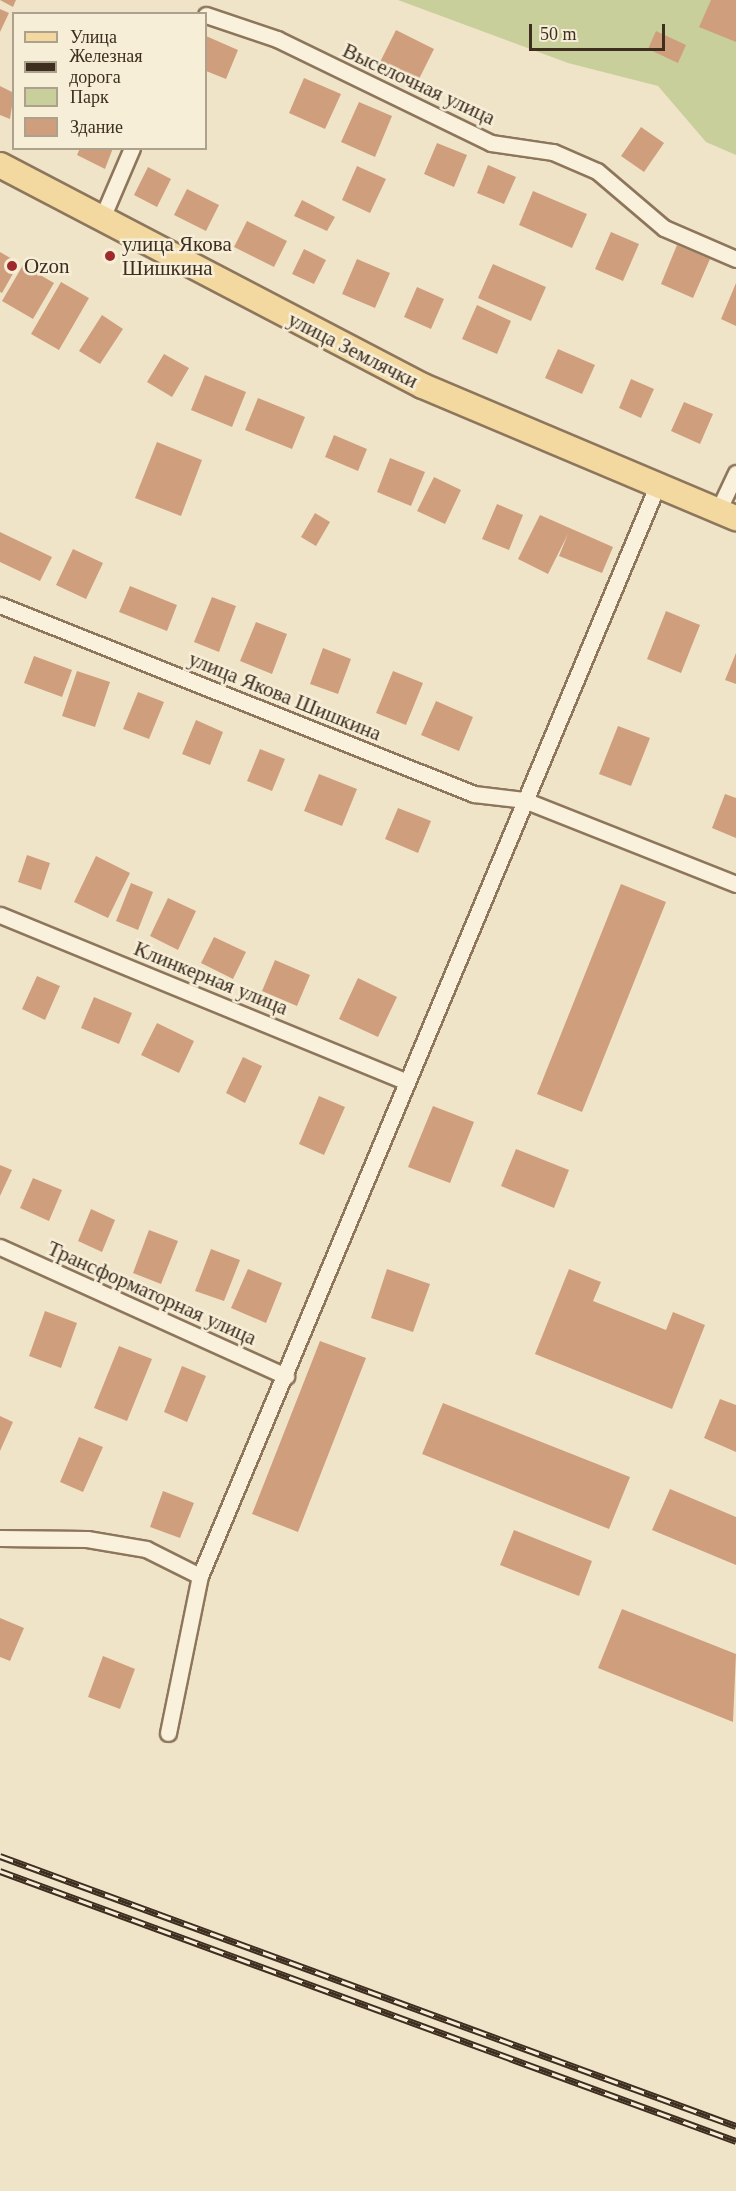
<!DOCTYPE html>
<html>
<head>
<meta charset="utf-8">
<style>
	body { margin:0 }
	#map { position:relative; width:736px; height:2191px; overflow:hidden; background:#f0e4c8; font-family:Georgia,serif }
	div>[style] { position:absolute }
	.green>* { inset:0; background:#c9cf9b }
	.building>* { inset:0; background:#cf9f7d }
	.roads { filter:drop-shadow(2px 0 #8d765c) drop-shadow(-2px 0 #8d765c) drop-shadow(0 2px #8d765c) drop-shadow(0 -2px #8d765c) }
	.street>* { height:15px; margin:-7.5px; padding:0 7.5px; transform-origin:7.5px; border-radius:7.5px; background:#faf1dc }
	.primary>* { height:24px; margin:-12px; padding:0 12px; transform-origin:12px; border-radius:12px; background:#f3d9a0 }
	.rail>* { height:7px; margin-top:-3.5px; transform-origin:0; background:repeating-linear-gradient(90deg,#f7eed8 0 14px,#3d2e20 0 28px); box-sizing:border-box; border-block:2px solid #3d2e20 }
	.dots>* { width:16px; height:16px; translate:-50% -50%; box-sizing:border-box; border:3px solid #f7eed8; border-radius:50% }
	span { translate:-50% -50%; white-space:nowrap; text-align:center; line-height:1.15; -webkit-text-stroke:5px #f7eed8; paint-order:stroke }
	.street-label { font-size:21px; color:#3d2e20 }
	.poi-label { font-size:21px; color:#3d2e20 }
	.left { translate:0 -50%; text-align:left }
	.legend { position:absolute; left:12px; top:12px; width:195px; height:138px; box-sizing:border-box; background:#f7eed8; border:2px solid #ada18e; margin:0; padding:8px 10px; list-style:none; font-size:18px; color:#3d2e20 }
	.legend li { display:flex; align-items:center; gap:12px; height:30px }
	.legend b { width:30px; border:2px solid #ada18e }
	.scale { position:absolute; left:529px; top:24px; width:136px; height:27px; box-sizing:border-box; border:3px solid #3d2e20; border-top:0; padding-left:8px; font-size:18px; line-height:21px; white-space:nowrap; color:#3d2e20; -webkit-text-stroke:4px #f7eed8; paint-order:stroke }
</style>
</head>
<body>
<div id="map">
	<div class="green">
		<div style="clip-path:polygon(398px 0,736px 0,736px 155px,706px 142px,658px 86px,568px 63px)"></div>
	</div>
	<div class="building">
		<div style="clip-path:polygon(0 0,16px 0,13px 7px)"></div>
		<div style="clip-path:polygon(711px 0,736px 0,736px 42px,699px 27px)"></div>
		<div style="clip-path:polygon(0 9px,9px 13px,0 32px)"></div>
		<div style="clip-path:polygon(396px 30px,434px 49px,417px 83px,379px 64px)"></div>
		<div style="clip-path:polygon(656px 31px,686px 45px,678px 63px,648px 49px)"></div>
		<div style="clip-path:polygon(206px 36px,238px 50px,226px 79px,206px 71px)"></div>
		<div style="clip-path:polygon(304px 78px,341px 94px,325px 129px,289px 113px)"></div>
		<div style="clip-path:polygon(0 86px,14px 93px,10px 119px,0 115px)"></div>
		<div style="clip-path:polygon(359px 102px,392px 116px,375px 157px,341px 142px)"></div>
		<div style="clip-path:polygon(641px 127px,664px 143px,644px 172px,621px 156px)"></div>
		<div style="clip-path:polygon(437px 143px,467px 155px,454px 187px,424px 174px)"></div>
		<div style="clip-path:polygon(80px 148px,113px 148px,105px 169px,77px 155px)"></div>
		<div style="clip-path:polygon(488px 165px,516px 177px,504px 204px,477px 193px)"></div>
		<div style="clip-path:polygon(357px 166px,386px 179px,370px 213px,342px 200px)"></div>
		<div style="clip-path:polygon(148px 167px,171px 179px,157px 207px,134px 195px)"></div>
		<div style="clip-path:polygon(187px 189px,219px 205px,206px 231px,174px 215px)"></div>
		<div style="clip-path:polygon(533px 191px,587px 214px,572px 248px,519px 225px)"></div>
		<div style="clip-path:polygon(302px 200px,335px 217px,327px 231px,294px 216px)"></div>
		<div style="clip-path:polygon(247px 221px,287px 241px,274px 267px,234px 247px)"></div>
		<div style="clip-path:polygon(611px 232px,639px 244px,623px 281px,595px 269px)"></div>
		<div style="clip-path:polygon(677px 245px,710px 259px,693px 298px,661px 284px)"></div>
		<div style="clip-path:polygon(304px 249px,326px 260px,314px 284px,292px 274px)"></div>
		<div style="clip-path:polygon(0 252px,19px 263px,2px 293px,0 292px)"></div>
		<div style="clip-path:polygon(357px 259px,390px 273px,375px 308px,342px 294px)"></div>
		<div style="clip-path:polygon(493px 264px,546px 287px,531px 321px,478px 298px)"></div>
		<div style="clip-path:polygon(23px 265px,54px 283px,33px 319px,2px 301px)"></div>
		<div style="clip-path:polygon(61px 282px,89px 298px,59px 350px,31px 334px)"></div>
		<div style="clip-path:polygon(736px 283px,736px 326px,721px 319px)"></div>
		<div style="clip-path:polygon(417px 287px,444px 299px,431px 329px,404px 317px)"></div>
		<div style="clip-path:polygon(477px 305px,511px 321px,497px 354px,462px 339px)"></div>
		<div style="clip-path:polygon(102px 315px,123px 329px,100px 364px,79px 351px)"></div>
		<div style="clip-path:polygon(558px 349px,595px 365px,582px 394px,545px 378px)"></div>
		<div style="clip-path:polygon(164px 354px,189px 368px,172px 397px,147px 382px)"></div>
		<div style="clip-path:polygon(205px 375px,246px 392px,232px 427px,191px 410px)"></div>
		<div style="clip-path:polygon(631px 379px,654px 389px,641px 418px,619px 408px)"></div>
		<div style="clip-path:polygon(258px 398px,305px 417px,292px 449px,245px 430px)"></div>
		<div style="clip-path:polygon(684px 402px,713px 414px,700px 444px,671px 431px)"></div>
		<div style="clip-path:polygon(334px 435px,367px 449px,358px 471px,325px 457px)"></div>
		<div style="clip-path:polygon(157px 442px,202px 460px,181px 516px,135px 498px)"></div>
		<div style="clip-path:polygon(390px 458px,425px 472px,411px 506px,377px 492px)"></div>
		<div style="clip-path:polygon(434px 477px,461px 490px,445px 524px,417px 511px)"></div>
		<div style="clip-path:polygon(497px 504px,523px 515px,509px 550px,482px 539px)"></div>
		<div style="clip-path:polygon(315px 513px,330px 522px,316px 546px,301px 537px)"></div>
		<div style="clip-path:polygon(540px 515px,613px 547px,602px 573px,559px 556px,568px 534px,548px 574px,518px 559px)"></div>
		<div style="clip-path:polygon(0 532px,52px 557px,40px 581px,0 562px)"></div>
		<div style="clip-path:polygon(73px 549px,103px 563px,86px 599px,56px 585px)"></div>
		<div style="clip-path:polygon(130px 586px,177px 605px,167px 631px,119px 612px)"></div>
		<div style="clip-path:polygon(212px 597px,236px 606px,219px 652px,194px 642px)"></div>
		<div style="clip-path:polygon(666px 611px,700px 625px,681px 673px,647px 659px)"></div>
		<div style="clip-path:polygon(256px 622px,287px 634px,272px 674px,240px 661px)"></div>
		<div style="clip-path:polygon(323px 648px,351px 659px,338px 694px,310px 684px)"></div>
		<div style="clip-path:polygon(736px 653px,736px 684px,725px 680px)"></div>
		<div style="clip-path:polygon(34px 656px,72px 670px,62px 697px,24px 683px)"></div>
		<div style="clip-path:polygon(77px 671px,110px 682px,95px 727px,62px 716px)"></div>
		<div style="clip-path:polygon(393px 671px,423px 683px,406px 725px,376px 713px)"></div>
		<div style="clip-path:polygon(138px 692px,164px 702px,149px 739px,123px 729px)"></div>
		<div style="clip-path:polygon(436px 701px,473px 717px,459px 751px,421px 735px)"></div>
		<div style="clip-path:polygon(196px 720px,223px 732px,210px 765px,182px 754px)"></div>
		<div style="clip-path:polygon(618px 726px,650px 738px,631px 786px,599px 774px)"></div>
		<div style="clip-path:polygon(260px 749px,285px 759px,272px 791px,247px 781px)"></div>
		<div style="clip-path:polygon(319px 774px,357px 789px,342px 826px,304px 811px)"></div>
		<div style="clip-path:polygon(725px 794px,736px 798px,736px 838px,712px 828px)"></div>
		<div style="clip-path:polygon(398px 808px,431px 821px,418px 853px,385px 839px)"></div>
		<div style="clip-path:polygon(27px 855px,50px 863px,41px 890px,18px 882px)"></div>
		<div style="clip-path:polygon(96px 856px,130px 873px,108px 918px,74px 902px)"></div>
		<div style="clip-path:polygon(131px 883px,153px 892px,138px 930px,116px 921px)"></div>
		<div style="clip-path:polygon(621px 884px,666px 902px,582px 1112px,537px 1094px)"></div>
		<div style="clip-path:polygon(168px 898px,196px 911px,178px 950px,150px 936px)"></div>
		<div style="clip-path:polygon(214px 937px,246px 952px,233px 979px,201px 963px)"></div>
		<div style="clip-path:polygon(275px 960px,310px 975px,297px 1006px,262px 991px)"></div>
		<div style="clip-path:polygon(37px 976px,60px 986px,45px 1020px,22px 1009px)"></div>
		<div style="clip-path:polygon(358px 978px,397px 997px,378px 1037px,339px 1019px)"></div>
		<div style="clip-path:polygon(94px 997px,132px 1013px,119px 1044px,81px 1028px)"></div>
		<div style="clip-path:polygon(157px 1023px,194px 1041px,179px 1073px,141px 1055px)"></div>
		<div style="clip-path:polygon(243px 1057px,262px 1066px,245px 1103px,226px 1093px)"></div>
		<div style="clip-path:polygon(319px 1096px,345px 1107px,324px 1155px,299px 1144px)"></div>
		<div style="clip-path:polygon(433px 1106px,474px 1122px,450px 1183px,408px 1167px)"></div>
		<div style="clip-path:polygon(516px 1149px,569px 1170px,554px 1208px,501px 1186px)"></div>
		<div style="clip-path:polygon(0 1165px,12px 1170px,0 1196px)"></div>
		<div style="clip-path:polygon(33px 1178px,62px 1190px,49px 1221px,20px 1208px)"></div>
		<div style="clip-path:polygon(91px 1209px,115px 1220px,102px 1252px,78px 1241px)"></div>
		<div style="clip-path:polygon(149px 1230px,178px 1241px,161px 1284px,133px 1273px)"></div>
		<div style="clip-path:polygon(211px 1249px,240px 1260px,224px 1301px,195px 1291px)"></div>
		<div style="clip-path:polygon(248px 1269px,282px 1283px,266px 1323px,231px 1308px)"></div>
		<div style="clip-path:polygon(387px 1269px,430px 1284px,413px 1332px,371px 1318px)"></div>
		<div style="clip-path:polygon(569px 1269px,601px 1282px,593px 1301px,666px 1330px,673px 1312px,705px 1325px,672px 1409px,535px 1354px)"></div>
		<div style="clip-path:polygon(45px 1311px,77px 1323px,61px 1368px,29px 1356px)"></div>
		<div style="clip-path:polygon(320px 1341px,366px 1358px,298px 1532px,252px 1514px)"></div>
		<div style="clip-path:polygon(119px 1346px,152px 1359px,127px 1421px,94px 1408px)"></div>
		<div style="clip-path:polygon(182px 1366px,206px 1376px,187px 1422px,164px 1412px)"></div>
		<div style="clip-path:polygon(720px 1399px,736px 1405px,736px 1452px,704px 1438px)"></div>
		<div style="clip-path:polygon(443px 1403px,630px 1477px,609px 1529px,422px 1454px)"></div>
		<div style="clip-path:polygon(0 1416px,13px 1422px,0 1451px)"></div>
		<div style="clip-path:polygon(79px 1437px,103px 1447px,83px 1492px,60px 1482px)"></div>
		<div style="clip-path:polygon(670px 1489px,736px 1517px,736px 1565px,652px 1530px)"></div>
		<div style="clip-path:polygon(163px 1491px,194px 1503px,180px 1538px,150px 1527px)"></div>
		<div style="clip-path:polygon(514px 1530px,592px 1561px,579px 1596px,500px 1565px)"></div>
		<div style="clip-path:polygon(622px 1609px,736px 1654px,733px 1722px,598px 1668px)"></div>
		<div style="clip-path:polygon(0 1618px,24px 1628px,10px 1661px,0 1657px)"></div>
		<div style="clip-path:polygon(103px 1656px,135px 1669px,120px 1709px,88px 1697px)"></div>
	</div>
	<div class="roads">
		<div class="street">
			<div style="left:206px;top:15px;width:75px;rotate:18.7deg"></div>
			<div style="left:277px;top:39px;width:238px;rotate:25.9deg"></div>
			<div style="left:491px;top:143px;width:63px;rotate:8.3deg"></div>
			<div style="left:553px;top:152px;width:48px;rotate:23.4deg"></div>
			<div style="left:597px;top:171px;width:88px;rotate:40.4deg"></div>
			<div style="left:664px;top:228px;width:78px;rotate:23.3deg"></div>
			<div style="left:102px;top:218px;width:76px;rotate:-66.8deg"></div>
			<div style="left:718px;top:511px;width:42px;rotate:-64.7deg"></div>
			<div style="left:0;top:605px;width:510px;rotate:21.74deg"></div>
			<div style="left:474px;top:794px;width:50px;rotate:6.8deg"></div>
			<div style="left:524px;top:800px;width:228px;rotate:21.6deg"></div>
			<div style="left:0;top:915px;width:438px;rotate:22.3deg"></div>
			<div style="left:0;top:1247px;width:314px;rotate:24.3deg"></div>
			<div style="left:0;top:1538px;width:87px;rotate:0.7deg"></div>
			<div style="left:87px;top:1539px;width:60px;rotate:9.6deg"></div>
			<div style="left:146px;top:1549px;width:60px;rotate:26.6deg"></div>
			<div style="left:168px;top:1733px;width:160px;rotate:-78.5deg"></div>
			<div style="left:200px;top:1576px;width:1182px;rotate:-67.25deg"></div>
		</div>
		<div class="primary">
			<div style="left:0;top:165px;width:477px;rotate:27.6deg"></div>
			<div style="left:423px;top:386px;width:340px;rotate:22.9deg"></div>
		</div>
	</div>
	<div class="rail">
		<div style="left:0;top:1856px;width:784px;rotate:20.15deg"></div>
		<div style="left:0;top:1871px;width:784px;rotate:20.15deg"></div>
	</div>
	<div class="dots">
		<div style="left:110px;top:256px;background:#9e2a2b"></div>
		<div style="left:12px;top:266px;background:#9e2a2b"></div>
	</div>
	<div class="street-label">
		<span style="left:419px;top:84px;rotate:25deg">Выселочная улица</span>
		<span style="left:353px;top:350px;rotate:27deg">улица Землячки</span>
		<span style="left:285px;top:696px;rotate:22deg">улица Якова Шишкина</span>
		<span style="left:211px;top:978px;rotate:22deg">Клинкерная улица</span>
		<span style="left:152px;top:1293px;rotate:24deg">Трансформаторная улица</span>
	</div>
	<div class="poi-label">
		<span class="left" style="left:122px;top:256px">улица Якова<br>Шишкина</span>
		<span class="left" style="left:24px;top:266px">Ozon</span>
	</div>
	<ul class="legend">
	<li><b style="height:8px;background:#f3d9a0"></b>Улица</li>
	<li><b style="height:8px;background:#3d2e20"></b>Железная дорога</li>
	<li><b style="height:16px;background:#c9cf9b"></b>Парк</li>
	<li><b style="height:16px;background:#cf9f7d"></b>Здание</li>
	</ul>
	<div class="scale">50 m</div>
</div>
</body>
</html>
